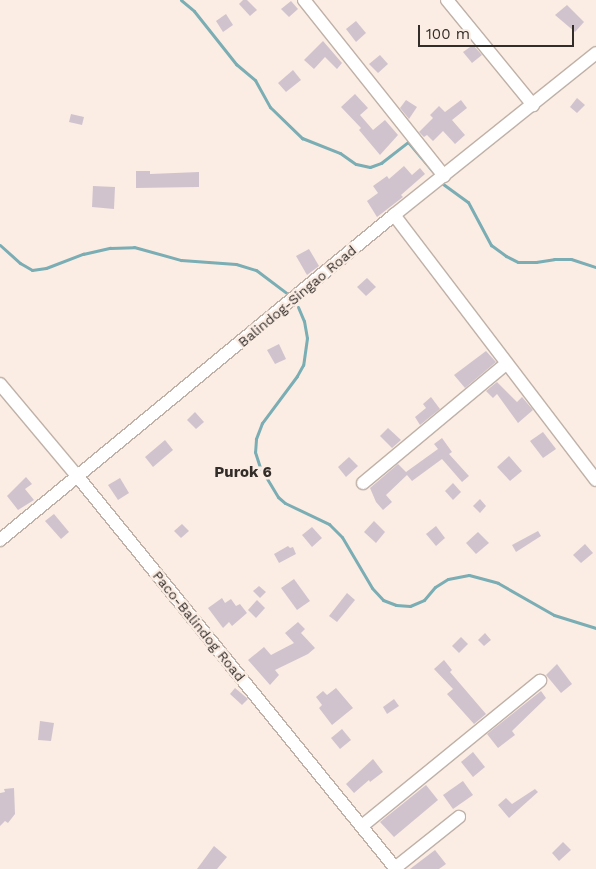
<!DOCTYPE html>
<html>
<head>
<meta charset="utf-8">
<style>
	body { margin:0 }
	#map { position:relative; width:596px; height:869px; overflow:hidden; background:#fbede3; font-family:"Work Sans",sans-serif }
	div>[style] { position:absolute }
	.stream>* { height:3px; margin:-1.5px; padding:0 1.5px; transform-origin:1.5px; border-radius:1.5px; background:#7aadb4 }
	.building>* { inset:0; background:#d0c3ce }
	.roads { filter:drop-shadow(1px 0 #bfb1a8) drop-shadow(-1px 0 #bfb1a8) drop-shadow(0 1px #bfb1a8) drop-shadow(0 -1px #bfb1a8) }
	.minor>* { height:12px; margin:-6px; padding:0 6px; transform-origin:6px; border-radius:6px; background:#fff }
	span { translate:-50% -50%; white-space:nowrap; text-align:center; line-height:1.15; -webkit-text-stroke:5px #fbede3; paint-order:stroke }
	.street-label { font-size:14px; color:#332d2a }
	.neighbourhood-label { font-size:15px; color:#332d2a; font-weight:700 }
	.scale { position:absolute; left:418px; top:25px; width:156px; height:22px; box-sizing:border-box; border:2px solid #332d2a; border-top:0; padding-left:6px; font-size:15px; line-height:18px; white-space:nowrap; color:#332d2a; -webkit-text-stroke:4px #fbede3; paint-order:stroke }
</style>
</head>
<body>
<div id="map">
	<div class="stream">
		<div style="left:181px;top:0;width:17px;rotate:40deg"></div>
		<div style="left:194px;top:11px;width:68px;rotate:51.6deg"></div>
		<div style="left:236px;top:64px;width:25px;rotate:40deg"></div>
		<div style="left:255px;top:80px;width:31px;rotate:61deg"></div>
		<div style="left:270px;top:107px;width:45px;rotate:44.1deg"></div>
		<div style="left:302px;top:138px;width:41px;rotate:21.5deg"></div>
		<div style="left:340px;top:153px;width:19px;rotate:35deg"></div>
		<div style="left:356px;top:164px;width:14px;rotate:12deg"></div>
		<div style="left:370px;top:167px;width:12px;rotate:-20deg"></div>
		<div style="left:381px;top:163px;width:34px;rotate:-38deg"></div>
		<div style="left:408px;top:142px;width:42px;rotate:49.8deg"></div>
		<div style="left:443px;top:184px;width:31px;rotate:36deg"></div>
		<div style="left:468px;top:202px;width:49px;rotate:61.9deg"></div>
		<div style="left:491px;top:245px;width:19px;rotate:36deg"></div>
		<div style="left:506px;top:256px;width:13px;rotate:27deg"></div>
		<div style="left:518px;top:262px;width:18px"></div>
		<div style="left:536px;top:262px;width:18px;rotate:-9deg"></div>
		<div style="left:554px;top:259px;width:17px"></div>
		<div style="left:571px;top:259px;width:26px;rotate:18deg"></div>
		<div style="left:0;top:245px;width:27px;rotate:42deg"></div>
		<div style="left:20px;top:263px;width:14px;rotate:30deg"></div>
		<div style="left:32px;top:270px;width:14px;rotate:-8deg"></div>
		<div style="left:46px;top:268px;width:40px;rotate:-21deg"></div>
		<div style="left:83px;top:254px;width:28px;rotate:-13deg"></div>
		<div style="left:110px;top:248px;width:24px;rotate:-2deg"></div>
		<div style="left:134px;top:247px;width:49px;rotate:15.5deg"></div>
		<div style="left:181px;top:260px;width:55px;rotate:4.2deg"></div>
		<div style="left:236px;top:264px;width:21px;rotate:17deg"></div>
		<div style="left:256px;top:270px;width:38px;rotate:37deg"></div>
		<div style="left:298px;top:307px;width:15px;rotate:67deg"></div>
		<div style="left:304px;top:321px;width:17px;rotate:80deg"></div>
		<div style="left:307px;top:338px;width:27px;rotate:98deg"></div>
		<div style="left:303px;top:365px;width:13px;rotate:119deg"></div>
		<div style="left:297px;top:376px;width:59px;rotate:126.7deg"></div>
		<div style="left:262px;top:423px;width:17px;rotate:111deg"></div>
		<div style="left:256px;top:439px;width:13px;rotate:94deg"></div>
		<div style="left:255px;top:452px;width:16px;rotate:72deg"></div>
		<div style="left:260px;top:467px;width:35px;rotate:59deg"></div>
		<div style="left:278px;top:497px;width:9px;rotate:41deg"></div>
		<div style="left:285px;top:503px;width:49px;rotate:25.5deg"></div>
		<div style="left:329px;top:524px;width:18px;rotate:45deg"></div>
		<div style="left:342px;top:537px;width:59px;rotate:59.5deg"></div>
		<div style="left:372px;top:588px;width:16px;rotate:47deg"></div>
		<div style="left:383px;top:600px;width:14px;rotate:21deg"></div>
		<div style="left:396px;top:605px;width:14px;rotate:4deg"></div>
		<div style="left:410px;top:606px;width:15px;rotate:-23deg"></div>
		<div style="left:424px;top:600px;width:17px;rotate:-50deg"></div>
		<div style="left:435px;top:587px;width:15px;rotate:-32deg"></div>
		<div style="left:448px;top:579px;width:21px;rotate:-11deg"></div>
		<div style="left:469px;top:575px;width:30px;rotate:15deg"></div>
		<div style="left:498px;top:583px;width:64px;rotate:29.7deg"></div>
		<div style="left:554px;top:615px;width:44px;rotate:17.2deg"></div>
	</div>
	<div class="building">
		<div style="clip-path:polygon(243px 0,247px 0,257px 10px,250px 16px,239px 4px)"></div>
		<div style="clip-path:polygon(291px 1px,298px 9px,289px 17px,281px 9px)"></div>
		<div style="clip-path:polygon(567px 5px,584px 22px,575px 32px,555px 15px)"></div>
		<div style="clip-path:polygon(226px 14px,233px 25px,223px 32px,216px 21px)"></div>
		<div style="clip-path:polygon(356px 21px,366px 33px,356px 42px,346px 29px)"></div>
		<div style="clip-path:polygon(323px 41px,342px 63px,337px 69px,325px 57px,314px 69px,304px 60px)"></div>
		<div style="clip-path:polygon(473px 45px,482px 55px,472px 63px,463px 52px)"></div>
		<div style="clip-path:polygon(380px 55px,388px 64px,378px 73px,369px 64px)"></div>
		<div style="clip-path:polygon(293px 70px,301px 80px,286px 92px,278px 83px)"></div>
		<div style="clip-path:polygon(355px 94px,368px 108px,360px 115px,373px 130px,385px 120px,398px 135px,380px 155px,359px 130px,361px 128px,341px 107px)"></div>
		<div style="clip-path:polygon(577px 98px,585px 105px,577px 113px,570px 107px)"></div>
		<div style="clip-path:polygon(406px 100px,417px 107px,409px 119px,400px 108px)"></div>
		<div style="clip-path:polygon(461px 100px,467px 108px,452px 120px,465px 135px,455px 144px,443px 131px,433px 141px,427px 135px,424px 137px,419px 132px,433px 118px,430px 115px,439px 106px,445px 112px)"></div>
		<div style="clip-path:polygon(71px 114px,84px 117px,82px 125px,69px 122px)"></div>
		<div style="clip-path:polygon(404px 166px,412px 175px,420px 168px,425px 174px,401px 195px,403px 197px,377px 217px,367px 201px,378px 193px,373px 186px,387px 176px,389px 179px)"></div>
		<div style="clip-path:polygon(136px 171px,150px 171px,150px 174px,199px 172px,199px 187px,136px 188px)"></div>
		<div style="clip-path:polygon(93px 186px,115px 187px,114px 209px,92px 207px)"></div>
		<div style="clip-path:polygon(309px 249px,319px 266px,307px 275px,296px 256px)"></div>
		<div style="clip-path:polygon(367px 278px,376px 287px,366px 296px,357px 287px)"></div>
		<div style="clip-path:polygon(279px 344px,286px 359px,275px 364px,267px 350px)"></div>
		<div style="clip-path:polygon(486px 351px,496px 362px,465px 388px,454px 375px)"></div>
		<div style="clip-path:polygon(497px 382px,517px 402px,522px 397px,533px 410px,518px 423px,497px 394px,493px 398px,486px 391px)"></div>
		<div style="clip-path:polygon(431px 397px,440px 409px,420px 425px,415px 417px,426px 408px,423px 404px)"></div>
		<div style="clip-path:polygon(195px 412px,204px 422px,196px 429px,187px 420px)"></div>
		<div style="clip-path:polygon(388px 428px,401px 440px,392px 448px,380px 436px)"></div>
		<div style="clip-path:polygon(543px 432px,556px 449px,543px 458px,530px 441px)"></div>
		<div style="clip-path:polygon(442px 438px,452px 452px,449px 454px,469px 476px,462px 482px,442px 459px,412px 481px,407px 475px,386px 495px,392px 502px,383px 510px,376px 502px,370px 488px,398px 464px,406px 472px,438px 449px,434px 444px)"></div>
		<div style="clip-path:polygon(165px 440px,173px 450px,153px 467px,145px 457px)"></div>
		<div style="clip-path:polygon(509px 456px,522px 471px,510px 481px,497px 467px)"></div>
		<div style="clip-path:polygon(349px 457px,358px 466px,346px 477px,338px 467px)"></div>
		<div style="clip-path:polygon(26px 477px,32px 484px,25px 489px,34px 500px,18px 510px,7px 496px)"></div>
		<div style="clip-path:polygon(120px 478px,129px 493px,118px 500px,108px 485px)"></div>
		<div style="clip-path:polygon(453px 483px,461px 492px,453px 500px,445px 491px)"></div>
		<div style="clip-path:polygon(480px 499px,486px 506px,480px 513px,473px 506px)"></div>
		<div style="clip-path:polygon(54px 514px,69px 532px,61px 539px,45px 521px)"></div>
		<div style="clip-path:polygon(374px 521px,385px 532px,376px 543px,364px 532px)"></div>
		<div style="clip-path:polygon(182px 524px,189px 531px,181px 538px,174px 531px)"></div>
		<div style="clip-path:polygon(436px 526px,445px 538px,436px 546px,426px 534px)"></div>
		<div style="clip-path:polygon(312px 527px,322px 538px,312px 547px,302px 535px)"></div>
		<div style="clip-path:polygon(538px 531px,541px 536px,516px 552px,512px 545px)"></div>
		<div style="clip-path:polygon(478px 532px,489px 543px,476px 554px,466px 543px)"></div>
		<div style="clip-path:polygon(585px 544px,593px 553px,581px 563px,573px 555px)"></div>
		<div style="clip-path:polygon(288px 546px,290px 548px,293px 547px,296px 554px,279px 563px,274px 554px)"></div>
		<div style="clip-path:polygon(294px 579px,310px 601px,297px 610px,281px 588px)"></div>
		<div style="clip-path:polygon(259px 586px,266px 592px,260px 598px,253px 591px)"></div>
		<div style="clip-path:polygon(347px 593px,355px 600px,337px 622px,329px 616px)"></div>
		<div style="clip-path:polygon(222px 598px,225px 603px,231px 599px,236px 606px,240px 604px,247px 613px,232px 626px,229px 622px,223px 628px,208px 608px)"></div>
		<div style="clip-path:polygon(257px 600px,265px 608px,256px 618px,248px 610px)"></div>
		<div style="clip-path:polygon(298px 622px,305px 629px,301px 633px,315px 648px,308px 654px,275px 670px,279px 675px,270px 685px,248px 660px,264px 647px,271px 655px,294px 643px,285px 633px)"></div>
		<div style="clip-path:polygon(485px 633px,491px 640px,484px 646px,478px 640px)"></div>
		<div style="clip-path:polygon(461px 637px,468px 644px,459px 653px,452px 646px)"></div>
		<div style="clip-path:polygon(444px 660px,452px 670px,450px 672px,486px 714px,474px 724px,447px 694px,453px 689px,434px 669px)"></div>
		<div style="clip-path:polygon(557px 664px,572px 684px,561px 693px,546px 675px)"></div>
		<div style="clip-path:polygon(235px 688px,248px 699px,242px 705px,230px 694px)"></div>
		<div style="clip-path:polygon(336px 688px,353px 708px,332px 725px,319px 708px,322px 705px,316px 697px,323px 691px,327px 695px)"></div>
		<div style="clip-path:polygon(541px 691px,546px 698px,512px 731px,515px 735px,498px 748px,487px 734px)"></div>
		<div style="clip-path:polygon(394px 699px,399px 706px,387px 714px,383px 707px)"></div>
		<div style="clip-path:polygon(40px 721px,54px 723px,51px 741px,38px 740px)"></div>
		<div style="clip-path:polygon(342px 729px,351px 740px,340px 749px,331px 738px)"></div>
		<div style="clip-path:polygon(473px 752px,485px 767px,473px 777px,461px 762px)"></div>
		<div style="clip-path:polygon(373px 759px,383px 772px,370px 782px,369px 780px,354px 793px,346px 784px)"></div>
		<div style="clip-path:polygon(463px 781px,473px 795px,453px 809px,443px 795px)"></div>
		<div style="clip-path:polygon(426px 785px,438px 800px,394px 837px,380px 822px)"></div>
		<div style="clip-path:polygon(14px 788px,15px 814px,8px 823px,5px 821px,0 826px,0 793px,5px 792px,4px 789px)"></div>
		<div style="clip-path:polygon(535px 789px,538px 792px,509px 818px,498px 805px,506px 798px,512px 804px)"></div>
		<div style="clip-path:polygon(563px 842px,571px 850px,559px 861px,552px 853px)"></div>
		<div style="clip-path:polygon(214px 846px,227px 857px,217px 869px,197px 869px)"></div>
		<div style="clip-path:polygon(435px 850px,446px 864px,439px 869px,410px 869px)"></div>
	</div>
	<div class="roads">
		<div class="minor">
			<div style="left:304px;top:0;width:225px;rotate:51.5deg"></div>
			<div style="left:447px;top:0;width:136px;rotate:50.7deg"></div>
			<div style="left:394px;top:215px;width:333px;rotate:52.7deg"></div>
			<div style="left:0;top:384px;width:121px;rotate:50deg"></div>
			<div style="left:78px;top:477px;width:505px;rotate:50.95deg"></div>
			<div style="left:363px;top:483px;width:186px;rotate:-39.8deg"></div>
			<div style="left:0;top:540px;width:511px;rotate:-39.52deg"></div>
			<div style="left:394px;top:215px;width:259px;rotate:-38.7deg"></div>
			<div style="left:362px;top:826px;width:230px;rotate:-39.2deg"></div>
			<div style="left:395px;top:868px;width:82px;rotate:-38.6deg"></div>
		</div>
	</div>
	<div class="street-label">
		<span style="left:297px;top:296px;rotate:-40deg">Balindog-Singao Road</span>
		<span style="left:199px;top:626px;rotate:51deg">Paco-Balindog Road</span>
	</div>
	<div class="neighbourhood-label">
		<span style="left:243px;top:473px">Purok 6</span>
	</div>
	<div class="scale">100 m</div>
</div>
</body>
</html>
